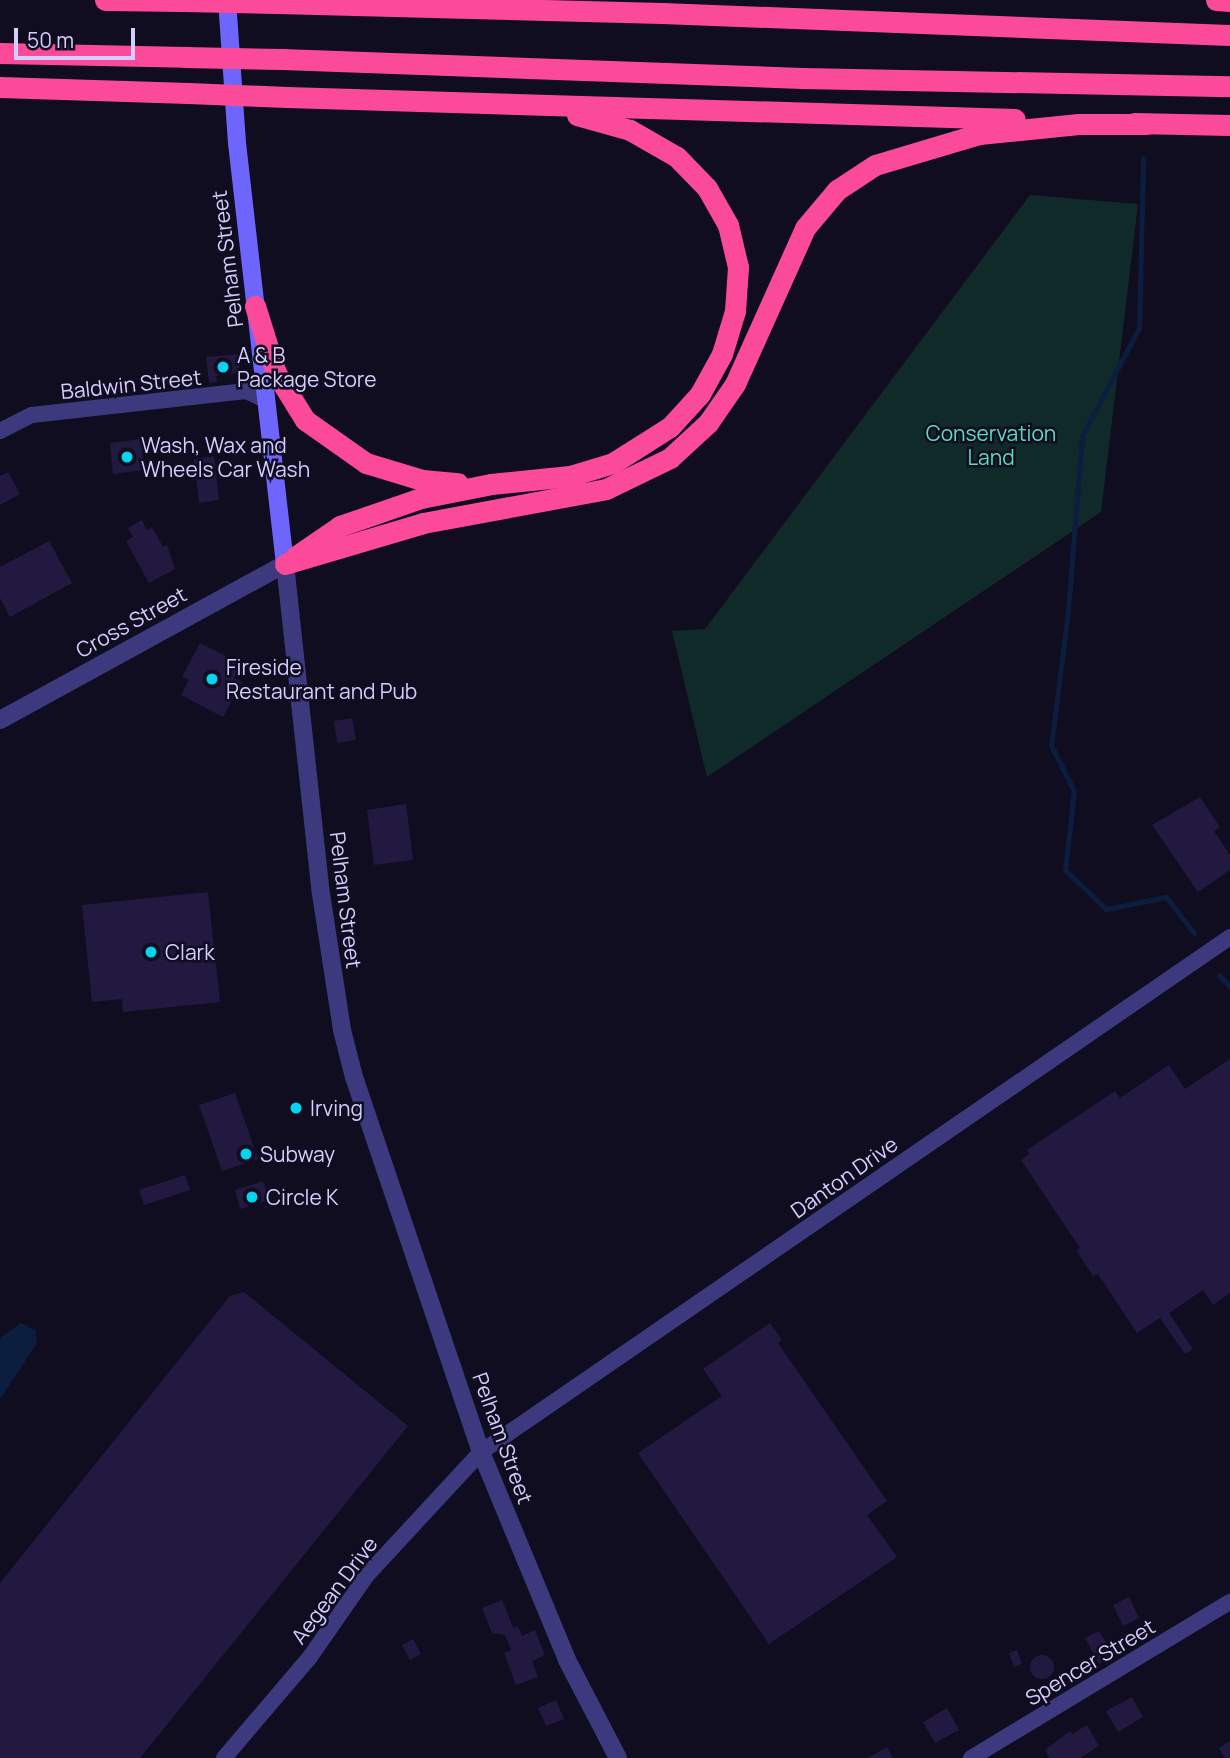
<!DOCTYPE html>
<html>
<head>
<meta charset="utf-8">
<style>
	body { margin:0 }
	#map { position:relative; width:1230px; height:1758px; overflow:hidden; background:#110d20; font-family:Manrope,sans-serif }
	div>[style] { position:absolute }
	.green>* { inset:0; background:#102a29 }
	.water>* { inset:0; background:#0c1e40 }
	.stream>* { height:5px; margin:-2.5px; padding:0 2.5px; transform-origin:2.5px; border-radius:2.5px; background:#0c1e40 }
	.building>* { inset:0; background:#221940 }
	.round { border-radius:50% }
	.minor>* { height:16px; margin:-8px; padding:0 8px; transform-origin:8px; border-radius:8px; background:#3d397e }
	.tertiary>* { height:18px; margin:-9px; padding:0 9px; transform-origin:9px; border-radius:9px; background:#3d397e }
	.secondary>* { height:18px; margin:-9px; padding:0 9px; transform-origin:9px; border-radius:9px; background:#6e66fc }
	.motorway>* { height:21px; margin:-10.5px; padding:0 10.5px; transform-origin:10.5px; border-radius:10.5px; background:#fc4a9a }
	.motorway-bridge>* { height:21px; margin:-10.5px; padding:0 10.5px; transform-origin:10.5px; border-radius:10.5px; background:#fc4a9a }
	.dots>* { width:19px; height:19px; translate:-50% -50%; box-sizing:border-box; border:4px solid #110d20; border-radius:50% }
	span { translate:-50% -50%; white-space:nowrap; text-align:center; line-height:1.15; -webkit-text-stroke:5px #110d20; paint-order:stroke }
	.street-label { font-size:21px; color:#d4cdfe }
	.poi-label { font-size:21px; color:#d4cdfe }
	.left { translate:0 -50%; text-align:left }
	.park-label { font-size:21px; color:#5adcc0 }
	.scale { position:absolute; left:14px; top:28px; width:121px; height:32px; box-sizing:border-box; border:4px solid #d4cdfe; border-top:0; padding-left:9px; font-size:21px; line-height:24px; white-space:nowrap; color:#d4cdfe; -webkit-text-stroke:5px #110d20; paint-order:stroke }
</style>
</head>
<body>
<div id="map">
	<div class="green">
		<div style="clip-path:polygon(1030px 195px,1138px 204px,1101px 512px,707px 777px,672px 631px,705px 629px)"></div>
	</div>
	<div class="water">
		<div style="clip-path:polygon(21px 1323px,35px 1330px,37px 1343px,0 1399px,0 1338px)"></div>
	</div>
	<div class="stream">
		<div style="left:1143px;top:158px;width:170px;rotate:91.3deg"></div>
		<div style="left:1139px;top:328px;width:122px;rotate:117.8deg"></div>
		<div style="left:1082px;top:436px;width:176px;rotate:94.6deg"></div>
		<div style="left:1068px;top:611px;width:135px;rotate:97.2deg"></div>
		<div style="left:1051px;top:745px;width:51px;rotate:63.4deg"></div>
		<div style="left:1074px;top:791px;width:80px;rotate:96.5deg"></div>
		<div style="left:1065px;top:870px;width:57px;rotate:43.6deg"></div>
		<div style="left:1106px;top:909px;width:61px;rotate:-11.3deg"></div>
		<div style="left:1166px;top:897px;width:46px;rotate:52.1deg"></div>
		<div style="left:1219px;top:975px;width:16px;rotate:47deg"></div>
	</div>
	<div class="building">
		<div style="clip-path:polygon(239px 354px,239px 373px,216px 376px,217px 382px,209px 383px,206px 357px)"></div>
		<div style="clip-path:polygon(141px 439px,144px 470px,113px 474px,110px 443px)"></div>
		<div style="clip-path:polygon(214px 456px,219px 500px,199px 503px,194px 459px)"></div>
		<div style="clip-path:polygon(8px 472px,20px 494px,0 505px,0 476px)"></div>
		<div style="clip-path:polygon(142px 520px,147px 530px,152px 527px,163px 547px,167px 545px,175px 569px,149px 583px,126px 541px,133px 537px,128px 528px)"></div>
		<div style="clip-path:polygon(49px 541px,72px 583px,10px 617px,0 598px,0 567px)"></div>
		<div style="clip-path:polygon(200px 643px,242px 664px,234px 678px,242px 682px,223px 717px,181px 695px,189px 680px,182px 677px)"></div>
		<div style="clip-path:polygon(352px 718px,356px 740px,337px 743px,334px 721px)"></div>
		<div style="clip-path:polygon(1200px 797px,1220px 827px,1214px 831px,1230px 855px,1230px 870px,1198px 892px,1152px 825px)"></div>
		<div style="clip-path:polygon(406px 804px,413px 860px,374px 865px,367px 810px)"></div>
		<div style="clip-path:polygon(208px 892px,220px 1002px,123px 1012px,122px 999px,92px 1002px,82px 905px)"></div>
		<div style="clip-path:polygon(1230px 1059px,1230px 1293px,1213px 1305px,1203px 1290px,1169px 1313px,1193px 1349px,1185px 1354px,1160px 1318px,1137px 1333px,1098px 1274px,1093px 1276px,1076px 1250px,1080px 1248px,1021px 1160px,1029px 1154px,1027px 1150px,1115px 1091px,1120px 1098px,1169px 1065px,1185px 1089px)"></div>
		<div style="clip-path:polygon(235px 1093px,258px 1159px,222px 1171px,199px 1105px)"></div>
		<div style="clip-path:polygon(185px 1175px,190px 1190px,144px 1205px,139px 1190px)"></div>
		<div style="clip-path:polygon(263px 1181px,269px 1200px,240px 1209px,235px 1190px)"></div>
		<div style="clip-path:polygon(244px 1292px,408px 1426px,140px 1758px,0 1758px,0 1583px,230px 1296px)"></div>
		<div style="clip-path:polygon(770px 1323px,782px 1340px,778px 1343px,887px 1501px,867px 1515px,897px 1557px,769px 1644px,638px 1453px,722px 1396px,703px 1369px)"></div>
		<div style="clip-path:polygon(1129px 1597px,1139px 1618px,1123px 1626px,1113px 1605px)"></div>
		<div style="clip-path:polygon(502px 1600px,513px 1628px,518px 1626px,522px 1636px,535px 1630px,545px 1655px,532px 1661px,538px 1677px,516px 1685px,504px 1653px,511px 1650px,505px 1635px,492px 1633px,482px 1608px)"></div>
		<div style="clip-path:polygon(1099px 1631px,1115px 1656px,1099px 1664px,1085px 1638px)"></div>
		<div style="clip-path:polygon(413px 1639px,421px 1654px,410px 1660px,402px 1645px)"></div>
		<div style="clip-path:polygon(1017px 1650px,1022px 1664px,1014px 1667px,1009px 1653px)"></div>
		<div class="round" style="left:1030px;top:1655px;width:24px;height:24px"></div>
		<div style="clip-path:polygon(1132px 1697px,1143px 1717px,1118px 1732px,1106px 1711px)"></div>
		<div style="clip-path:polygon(556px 1700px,564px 1719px,546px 1726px,538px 1708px)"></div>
		<div style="clip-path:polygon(947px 1708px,959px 1730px,935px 1743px,923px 1722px)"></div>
		<div style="clip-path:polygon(1087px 1725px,1099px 1746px,1080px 1758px,1049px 1758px,1045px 1750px,1070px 1731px,1072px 1734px)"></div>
		<div style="clip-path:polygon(1230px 1741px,1230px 1758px,1225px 1758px,1219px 1748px)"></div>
		<div style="clip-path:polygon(887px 1747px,893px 1758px,868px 1758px)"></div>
	</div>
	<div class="minor">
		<div style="left:0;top:431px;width:36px;rotate:-27deg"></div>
		<div style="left:32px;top:415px;width:215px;rotate:-6.4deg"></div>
		<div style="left:246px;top:391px;width:23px;rotate:25deg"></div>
		<div style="left:224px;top:1758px;width:133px;rotate:-49.6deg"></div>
		<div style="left:310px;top:1657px;width:100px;rotate:-55.2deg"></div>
		<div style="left:367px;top:1575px;width:168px;rotate:-47.2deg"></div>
		<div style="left:481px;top:1452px;width:909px;rotate:-34.51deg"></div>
		<div style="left:971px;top:1758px;width:302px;rotate:-31.1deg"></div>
	</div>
	<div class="tertiary">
		<div style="left:0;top:720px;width:325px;rotate:-28.7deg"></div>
		<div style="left:285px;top:564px;width:332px;rotate:83.8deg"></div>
		<div style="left:321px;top:894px;width:138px;rotate:81.2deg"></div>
		<div style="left:342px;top:1030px;width:49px;rotate:75.7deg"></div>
		<div style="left:354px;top:1077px;width:396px;rotate:71.3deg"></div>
		<div style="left:481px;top:1452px;width:225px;rotate:67.5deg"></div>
		<div style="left:567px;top:1660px;width:110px;rotate:62.5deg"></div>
	</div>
	<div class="secondary">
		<div style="left:227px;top:0;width:143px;rotate:86deg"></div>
		<div style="left:237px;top:143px;width:424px;rotate:83.5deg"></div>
	</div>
	<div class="motorway">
		<div style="left:105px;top:0;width:78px;rotate:0.7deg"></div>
		<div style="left:1216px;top:0;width:14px;rotate:4deg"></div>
		<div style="left:277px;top:3px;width:385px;rotate:1.5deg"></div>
		<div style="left:662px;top:13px;width:568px;rotate:2.22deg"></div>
		<div style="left:0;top:53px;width:185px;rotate:1.2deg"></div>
		<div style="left:282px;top:59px;width:520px;rotate:2.09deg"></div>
		<div style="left:802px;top:78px;width:428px;rotate:1.1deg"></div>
		<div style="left:0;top:87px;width:188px;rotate:1.8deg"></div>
		<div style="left:287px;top:97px;width:728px;rotate:1.73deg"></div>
		<div style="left:1134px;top:123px;width:96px;rotate:1.2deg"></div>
		<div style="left:255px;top:306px;width:70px;rotate:72.6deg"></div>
		<div style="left:276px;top:373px;width:55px;rotate:58.3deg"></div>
		<div style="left:305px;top:420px;width:75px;rotate:35.2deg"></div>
		<div style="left:366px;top:463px;width:59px;rotate:16.9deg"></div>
		<div style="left:422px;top:480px;width:36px;rotate:5deg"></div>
		<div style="left:295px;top:557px;width:55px;rotate:-34.6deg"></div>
		<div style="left:340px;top:526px;width:86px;rotate:-19.1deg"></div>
		<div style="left:421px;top:498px;width:71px;rotate:-11.3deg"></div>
		<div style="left:491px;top:484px;width:79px;rotate:-5.8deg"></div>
		<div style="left:570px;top:476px;width:45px;rotate:-16.8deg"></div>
		<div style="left:613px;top:463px;width:67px;rotate:-32.3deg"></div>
		<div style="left:670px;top:427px;width:45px;rotate:-47.7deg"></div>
		<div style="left:700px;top:394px;width:46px;rotate:-61.2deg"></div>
		<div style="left:722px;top:354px;width:45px;rotate:-73.2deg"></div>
		<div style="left:735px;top:311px;width:44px;rotate:-86.1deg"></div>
		<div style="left:738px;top:267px;width:43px;rotate:-103.4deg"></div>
		<div style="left:728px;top:225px;width:43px;rotate:-119.6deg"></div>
		<div style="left:707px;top:188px;width:43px;rotate:-134.1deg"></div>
		<div style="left:677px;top:157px;width:54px;rotate:-150.1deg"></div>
		<div style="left:630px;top:130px;width:55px;rotate:-164.2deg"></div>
		<div style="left:285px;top:564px;width:144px;rotate:-16.5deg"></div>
		<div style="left:423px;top:523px;width:186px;rotate:-10.5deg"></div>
		<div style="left:606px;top:489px;width:71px;rotate:-25.8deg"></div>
		<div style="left:670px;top:458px;width:52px;rotate:-42.6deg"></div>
		<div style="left:708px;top:423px;width:47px;rotate:-55.3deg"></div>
		<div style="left:735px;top:384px;width:171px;rotate:-65.8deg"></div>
		<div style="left:805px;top:228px;width:50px;rotate:-49.9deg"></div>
		<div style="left:837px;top:190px;width:45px;rotate:-33.3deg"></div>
		<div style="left:875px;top:165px;width:109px;rotate:-16.6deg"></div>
		<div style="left:979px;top:134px;width:100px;rotate:-5.7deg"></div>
		<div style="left:1079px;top:124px;width:68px"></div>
	</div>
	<div class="motorway-bridge">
		<div style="left:183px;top:1px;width:94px;rotate:1.2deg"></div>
		<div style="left:185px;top:57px;width:97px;rotate:1.2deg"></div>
		<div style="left:188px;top:93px;width:99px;rotate:2.3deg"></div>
	</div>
	<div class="dots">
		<div style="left:223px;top:367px;background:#04d3f2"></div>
		<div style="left:127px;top:457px;background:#04d3f2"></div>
		<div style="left:212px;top:679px;background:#04d3f2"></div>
		<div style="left:151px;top:952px;background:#04d3f2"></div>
		<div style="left:296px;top:1108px;background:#04d3f2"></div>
		<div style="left:246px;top:1154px;background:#04d3f2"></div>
		<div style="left:252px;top:1197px;background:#04d3f2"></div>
	</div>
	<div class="street-label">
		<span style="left:227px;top:259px;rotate:-97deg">Pelham Street</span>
		<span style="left:131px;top:384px;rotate:-6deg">Baldwin Street</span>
		<span style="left:131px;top:622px;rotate:-29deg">Cross Street</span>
		<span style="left:346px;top:900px;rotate:83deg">Pelham Street</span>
		<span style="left:844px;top:1177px;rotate:-35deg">Danton Drive</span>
		<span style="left:503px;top:1438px;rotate:70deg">Pelham Street</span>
		<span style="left:334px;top:1590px;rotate:-53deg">Aegean Drive</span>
		<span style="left:1090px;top:1662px;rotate:-31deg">Spencer Street</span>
	</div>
	<div class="poi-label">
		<span class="left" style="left:237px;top:367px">A &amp; B<br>Package Store</span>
		<span class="left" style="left:141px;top:457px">Wash, Wax and<br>Wheels Car Wash</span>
		<span class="left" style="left:226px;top:679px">Fireside<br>Restaurant and Pub</span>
		<span class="left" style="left:165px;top:952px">Clark</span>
		<span class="left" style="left:310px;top:1108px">Irving</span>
		<span class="left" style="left:260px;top:1154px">Subway</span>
		<span class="left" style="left:266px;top:1197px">Circle K</span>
	</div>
	<div class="park-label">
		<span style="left:991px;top:445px">Conservation<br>Land</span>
	</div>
	<div class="scale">50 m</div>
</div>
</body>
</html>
